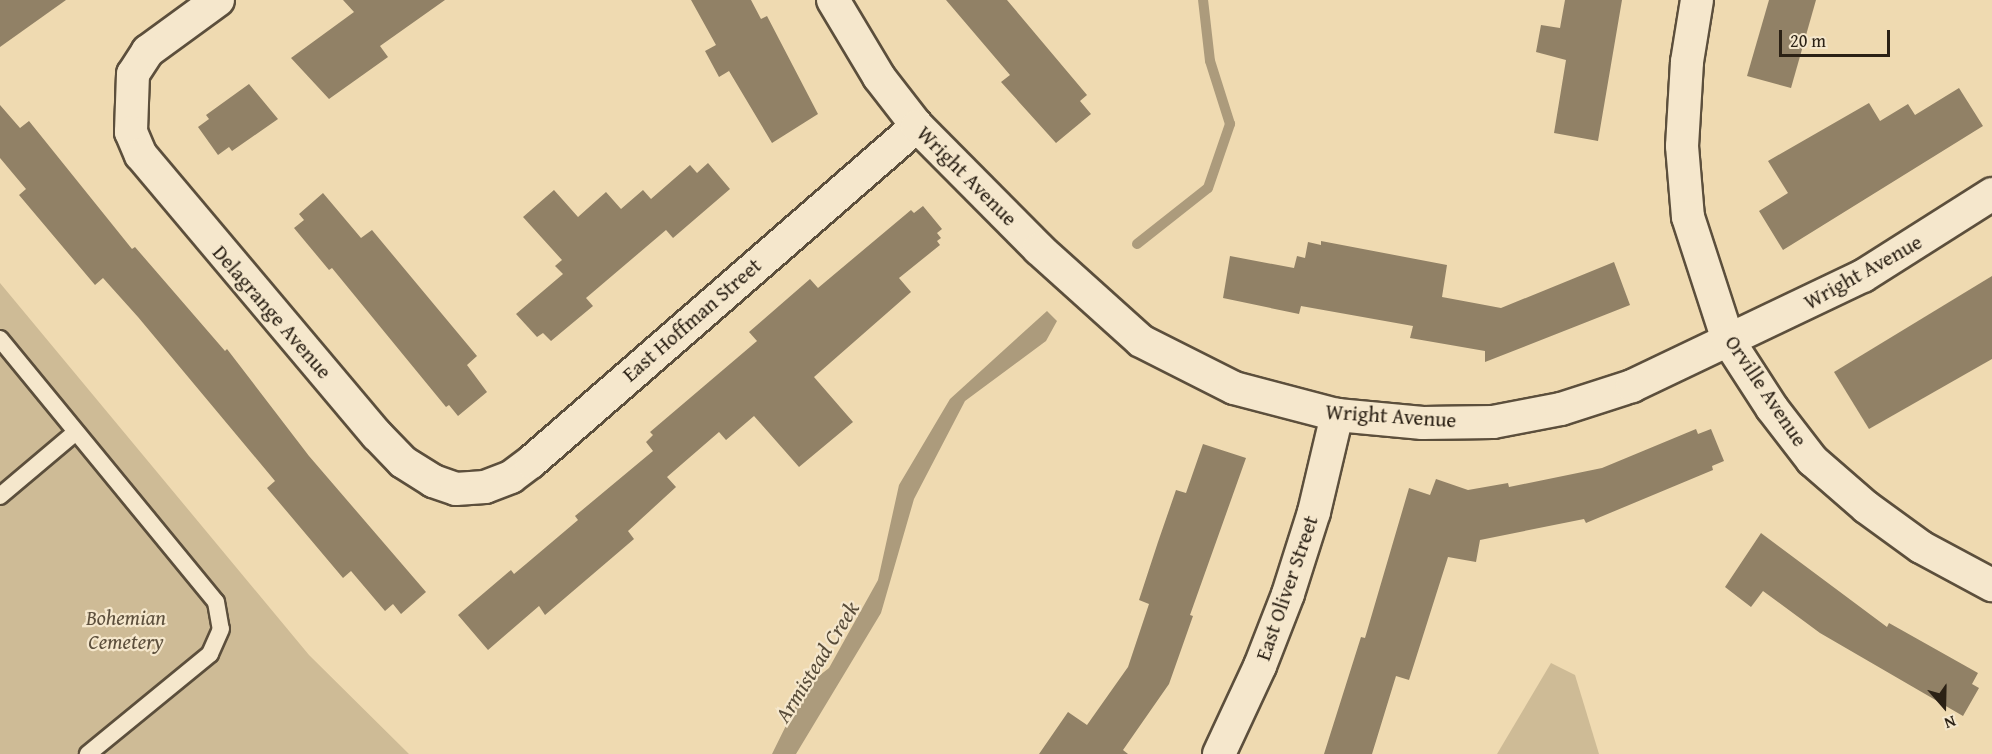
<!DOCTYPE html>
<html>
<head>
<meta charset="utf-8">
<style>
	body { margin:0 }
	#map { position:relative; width:1992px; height:754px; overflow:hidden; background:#efdab1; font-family:"Gentium Book Plus",serif }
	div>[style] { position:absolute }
	.green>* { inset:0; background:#cebb96 }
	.water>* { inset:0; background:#ac9b7c }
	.stream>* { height:10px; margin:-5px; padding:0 5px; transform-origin:5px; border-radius:5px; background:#ac9b7c }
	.building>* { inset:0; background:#918166 }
	.roads { filter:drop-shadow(2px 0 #5c4f3c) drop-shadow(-2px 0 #5c4f3c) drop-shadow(0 2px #5c4f3c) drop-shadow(0 -2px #5c4f3c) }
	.lane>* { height:16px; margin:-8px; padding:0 8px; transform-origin:8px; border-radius:8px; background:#f5e7cc }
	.street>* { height:32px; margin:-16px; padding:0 16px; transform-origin:16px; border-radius:16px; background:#f5e7cc }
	span { translate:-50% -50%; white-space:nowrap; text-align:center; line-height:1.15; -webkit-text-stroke:4.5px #f5e7cc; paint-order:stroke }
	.street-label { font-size:21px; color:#2b2115 }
	.park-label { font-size:21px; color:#5c4f3c; font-style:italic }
	.water-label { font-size:22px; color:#584c39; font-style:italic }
	.north { position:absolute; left:1914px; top:676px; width:60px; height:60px; -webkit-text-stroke:4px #f5e7cc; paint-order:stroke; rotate:160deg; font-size:16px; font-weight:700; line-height:24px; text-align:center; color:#2b2115 }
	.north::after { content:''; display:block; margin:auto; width:21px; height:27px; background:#2b2115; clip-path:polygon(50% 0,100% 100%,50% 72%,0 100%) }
	.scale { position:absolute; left:1779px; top:30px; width:111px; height:27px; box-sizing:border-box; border:3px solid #2b2115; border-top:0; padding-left:8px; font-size:18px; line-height:21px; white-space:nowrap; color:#2b2115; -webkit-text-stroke:4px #f5e7cc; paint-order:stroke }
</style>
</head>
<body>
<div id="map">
	<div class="green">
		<div style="clip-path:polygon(0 283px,309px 655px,409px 754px,0 754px)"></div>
		<div style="clip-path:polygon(1551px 663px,1575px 675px,1599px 754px,1497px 754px)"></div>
	</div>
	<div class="water">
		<div style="clip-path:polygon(1047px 311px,1057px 321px,1046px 341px,965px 401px,914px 499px,881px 613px,796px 754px,772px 754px,805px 687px,829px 668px,878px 580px,899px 485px,950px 399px)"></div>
	</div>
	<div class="stream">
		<div style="left:1137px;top:244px;width:90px;rotate:-38.3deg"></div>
		<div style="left:1208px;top:188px;width:68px;rotate:-71deg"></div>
		<div style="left:1230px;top:124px;width:66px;rotate:-107.6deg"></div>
		<div style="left:1210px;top:61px;width:61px;rotate:-96.5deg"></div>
	</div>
	<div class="building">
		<div style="clip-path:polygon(0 0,66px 0,0 47px)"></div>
		<div style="clip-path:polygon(343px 0,445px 0,380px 46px,388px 57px,329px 99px,291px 58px,354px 12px)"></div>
		<div style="clip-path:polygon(691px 0,751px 0,761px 19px,767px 16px,818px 114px,772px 143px,729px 71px,719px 77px,705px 51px,716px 45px)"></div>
		<div style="clip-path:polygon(946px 0,1007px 0,1087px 95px,1080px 101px,1091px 114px,1056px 143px,1001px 82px,1010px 75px)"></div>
		<div style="clip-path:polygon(1565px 0,1622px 0,1598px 141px,1554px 133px,1566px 60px,1536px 52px,1541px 25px,1560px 28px)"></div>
		<div style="clip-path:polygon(1769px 0,1816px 0,1791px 88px,1747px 76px)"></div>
		<div style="clip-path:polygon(249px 84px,278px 119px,232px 151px,229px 147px,218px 155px,198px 127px,209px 119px,206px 115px)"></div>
		<div style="clip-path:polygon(1959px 88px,1983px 126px,1783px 250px,1759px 211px,1788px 193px,1768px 161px,1869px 103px,1880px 121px,1908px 104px,1915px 115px)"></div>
		<div style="clip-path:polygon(0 105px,20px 128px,29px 121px,132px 249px,135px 247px,225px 351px,227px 349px,309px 456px,426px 592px,401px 614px,393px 604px,385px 611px,351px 571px,343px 578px,267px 488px,275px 481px,138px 317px,103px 278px,95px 285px,19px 195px,26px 189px,0 158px)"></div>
		<div style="clip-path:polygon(708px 163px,730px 189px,673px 238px,666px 230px,586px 298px,593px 306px,551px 341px,543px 333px,537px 337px,516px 314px,563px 274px,555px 266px,562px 260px,523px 217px,554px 190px,578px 217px,606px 192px,621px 209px,643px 190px,651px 199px,690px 165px,697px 173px)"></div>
		<div style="clip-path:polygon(323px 193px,361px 238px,372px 230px,477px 356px,467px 365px,487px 392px,458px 416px,449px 405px,446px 407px,332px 268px,329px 270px,294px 228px,304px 220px,299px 214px)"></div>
		<div style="clip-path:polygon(923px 206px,942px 229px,937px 233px,941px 238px,937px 241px,940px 245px,899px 278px,911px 292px,814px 377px,853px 422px,799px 467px,754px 416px,726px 440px,719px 432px,667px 477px,676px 487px,628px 531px,634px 539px,545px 615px,539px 606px,488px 650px,458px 615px,511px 570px,514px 574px,526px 564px,578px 520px,575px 516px,653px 451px,646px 442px,653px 435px,650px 432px,757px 341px,749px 332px,810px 279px,818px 288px,911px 210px,914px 213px)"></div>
		<div style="clip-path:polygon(1321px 241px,1447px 265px,1442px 297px,1501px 308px,1614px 262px,1630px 305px,1485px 362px,1485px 351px,1410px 338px,1413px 326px,1301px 306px,1299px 314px,1223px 298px,1230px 256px,1294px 268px,1297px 256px,1305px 258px,1308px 242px,1321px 245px)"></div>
		<div style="clip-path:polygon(1992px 276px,1992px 359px,1869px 429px,1834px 372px)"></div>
		<div style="clip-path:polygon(1696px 429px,1698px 434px,1711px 429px,1724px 461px,1712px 466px,1713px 470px,1586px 523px,1584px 519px,1480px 540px,1476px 562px,1448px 557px,1409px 680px,1396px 676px,1372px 754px,1324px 754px,1361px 637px,1365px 638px,1409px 488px,1430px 495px,1436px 479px,1468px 490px,1508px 483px,1509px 487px,1602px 468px)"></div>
		<div style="clip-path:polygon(1203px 444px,1246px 458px,1190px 615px,1193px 616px,1169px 684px,1123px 750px,1128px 754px,1039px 754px,1068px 712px,1087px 725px,1128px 667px,1149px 604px,1139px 600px,1158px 542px,1176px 490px,1186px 493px)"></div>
		<div style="clip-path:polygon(1761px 533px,1887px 627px,1889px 623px,1978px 673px,1972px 684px,1979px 688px,1963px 716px,1820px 633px,1763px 591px,1751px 607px,1725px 587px)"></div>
	</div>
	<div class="roads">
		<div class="lane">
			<div style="left:0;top:339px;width:340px;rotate:50.6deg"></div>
			<div style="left:216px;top:602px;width:27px;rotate:80deg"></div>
			<div style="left:221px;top:629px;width:27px;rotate:114deg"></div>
			<div style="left:210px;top:654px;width:158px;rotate:140.7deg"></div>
			<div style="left:0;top:496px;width:99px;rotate:-40.1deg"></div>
		</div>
		<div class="street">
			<div style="left:218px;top:0;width:87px;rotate:143.9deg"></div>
			<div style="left:148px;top:51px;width:27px;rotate:123deg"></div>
			<div style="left:133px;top:74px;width:58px;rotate:92deg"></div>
			<div style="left:131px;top:132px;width:25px;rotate:67deg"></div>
			<div style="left:141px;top:155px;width:366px;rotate:49.9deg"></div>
			<div style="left:377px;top:435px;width:37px;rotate:46deg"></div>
			<div style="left:403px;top:462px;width:36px;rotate:32deg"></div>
			<div style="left:433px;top:481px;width:24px;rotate:19deg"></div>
			<div style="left:456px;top:489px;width:29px;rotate:-4deg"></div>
			<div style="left:485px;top:487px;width:28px;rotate:-21deg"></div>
			<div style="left:511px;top:477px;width:25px;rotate:-37deg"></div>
			<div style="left:531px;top:462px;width:512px;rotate:-41.04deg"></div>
			<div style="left:833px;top:0;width:90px;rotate:59.1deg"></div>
			<div style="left:879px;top:77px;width:62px;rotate:52.2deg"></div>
			<div style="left:917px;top:126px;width:173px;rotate:45.2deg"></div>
			<div style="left:1039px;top:249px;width:137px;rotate:42deg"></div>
			<div style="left:1141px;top:341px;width:104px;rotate:26.8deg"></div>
			<div style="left:1234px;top:388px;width:106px;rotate:14.7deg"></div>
			<div style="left:1337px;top:415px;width:86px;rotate:5.3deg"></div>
			<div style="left:1423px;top:423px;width:70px;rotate:-0.8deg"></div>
			<div style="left:1493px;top:422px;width:69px;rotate:-10.8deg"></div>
			<div style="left:1561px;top:409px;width:75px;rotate:-17.9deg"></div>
			<div style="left:1632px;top:386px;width:256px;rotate:-25.5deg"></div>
			<div style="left:1863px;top:276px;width:153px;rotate:-32.4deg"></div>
			<div style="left:1697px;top:0;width:63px;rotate:99.2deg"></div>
			<div style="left:1687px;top:62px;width:84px;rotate:93.4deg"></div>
			<div style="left:1682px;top:146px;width:71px;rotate:85.2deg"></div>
			<div style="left:1688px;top:217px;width:129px;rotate:72deg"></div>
			<div style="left:1728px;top:340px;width:81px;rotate:57.1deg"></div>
			<div style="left:1772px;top:408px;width:66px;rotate:52.4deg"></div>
			<div style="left:1812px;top:460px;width:72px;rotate:41deg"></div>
			<div style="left:1866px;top:507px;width:68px;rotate:36deg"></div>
			<div style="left:1921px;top:547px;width:81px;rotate:28.2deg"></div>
			<div style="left:1219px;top:754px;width:97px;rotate:-65deg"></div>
			<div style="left:1260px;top:666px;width:77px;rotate:-68.7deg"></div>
			<div style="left:1288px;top:594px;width:86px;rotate:-72.4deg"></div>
			<div style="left:1314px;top:512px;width:100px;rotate:-76.7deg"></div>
		</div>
	</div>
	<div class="street-label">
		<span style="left:967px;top:176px;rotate:45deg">Wright Avenue</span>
		<span style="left:1863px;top:272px;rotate:-29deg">Wright Avenue</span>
		<span style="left:272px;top:312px;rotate:49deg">Delagrange Avenue</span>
		<span style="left:692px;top:320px;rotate:-41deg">East Hoffman Street</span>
		<span style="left:1766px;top:391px;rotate:56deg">Orville Avenue</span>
		<span style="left:1391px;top:416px;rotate:4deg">Wright Avenue</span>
		<span style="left:1287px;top:588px;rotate:-71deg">East Oliver Street</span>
	</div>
	<div class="park-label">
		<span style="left:126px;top:630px">Bohemian<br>Cemetery</span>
	</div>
	<div class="water-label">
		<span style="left:817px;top:662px;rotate:-58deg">Armistead Creek</span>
	</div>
	<div class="north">N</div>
	<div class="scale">20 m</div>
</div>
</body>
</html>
